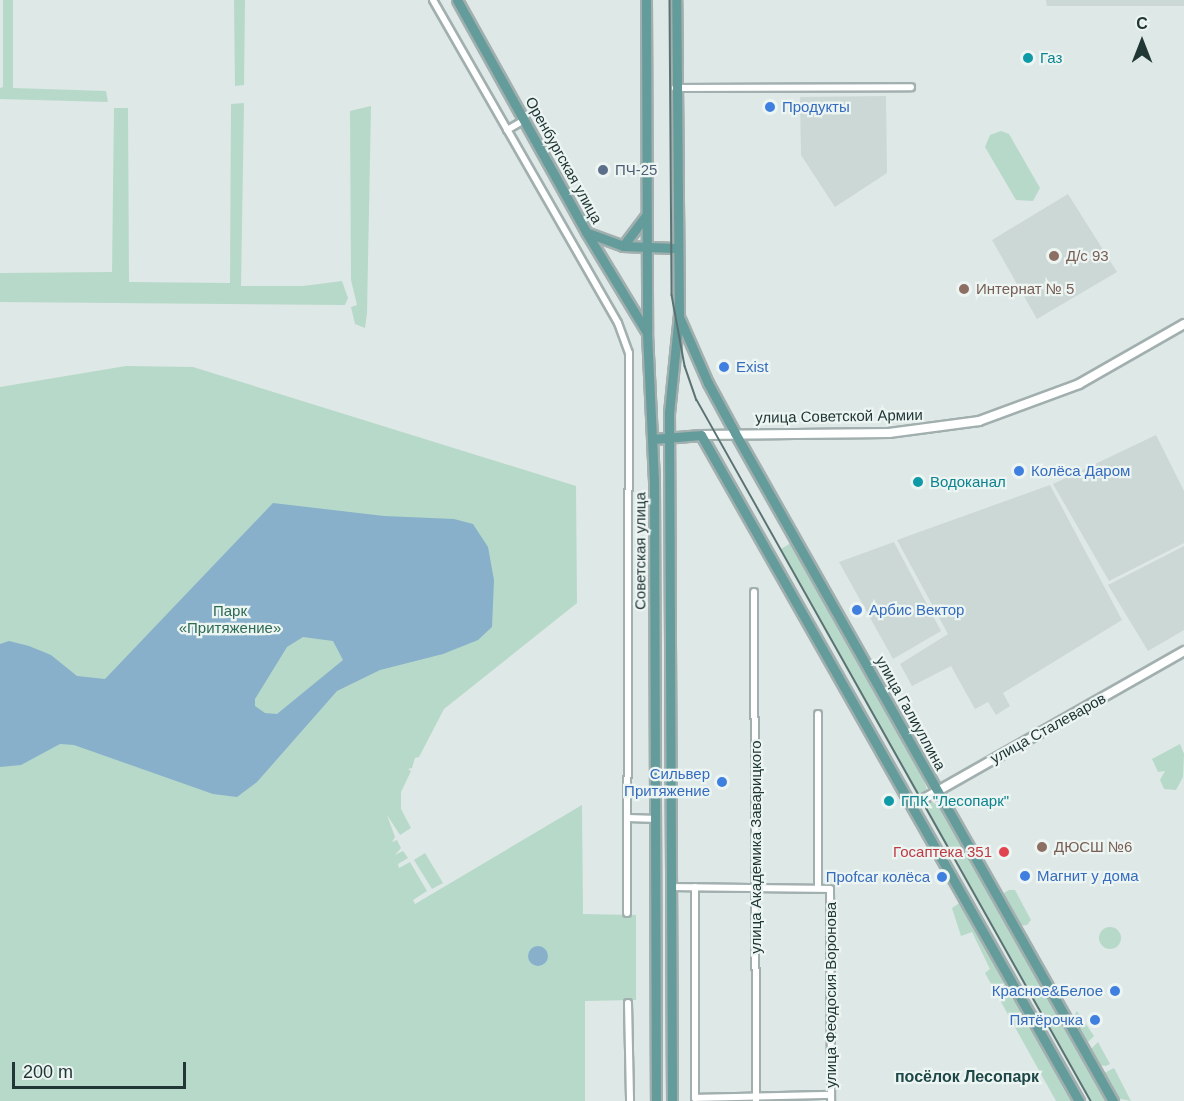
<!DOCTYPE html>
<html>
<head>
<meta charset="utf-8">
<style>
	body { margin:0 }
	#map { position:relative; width:1184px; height:1101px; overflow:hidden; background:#dee8e6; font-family:Helvetica,sans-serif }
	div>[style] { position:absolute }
	.built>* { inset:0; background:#ccd8d5 }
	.green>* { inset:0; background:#b7d9c9 }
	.round { border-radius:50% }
	.water>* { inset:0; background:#88b0cb }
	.roads { filter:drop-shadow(2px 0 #a1afae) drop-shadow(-2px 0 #a1afae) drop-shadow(0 2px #a1afae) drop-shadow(0 -2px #a1afae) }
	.street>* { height:6px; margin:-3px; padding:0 3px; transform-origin:3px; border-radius:3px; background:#fff }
	.secondary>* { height:8px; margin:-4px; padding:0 4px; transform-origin:4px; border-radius:4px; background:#fff }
	.primary>* { height:9px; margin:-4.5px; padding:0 4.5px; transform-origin:4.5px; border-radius:4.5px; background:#649b9b }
	.tram>* { height:1.5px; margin:-0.75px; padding:0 0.75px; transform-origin:0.75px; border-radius:0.75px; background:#5a7372 }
	.dots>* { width:16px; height:16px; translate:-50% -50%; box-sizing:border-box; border:3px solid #edf5f3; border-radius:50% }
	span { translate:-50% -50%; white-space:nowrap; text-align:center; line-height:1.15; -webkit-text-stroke:4.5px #edf5f3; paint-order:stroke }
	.culture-label { font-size:15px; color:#0d838f }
	.left { translate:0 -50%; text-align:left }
	.shop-label { font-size:15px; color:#366cbe }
	.right { translate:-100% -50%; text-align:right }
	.street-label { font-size:15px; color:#203736 }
	.service-label { font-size:15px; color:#4e5e75 }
	.education-label { font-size:15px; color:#785e54 }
	.park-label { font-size:15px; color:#2d6b55 }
	.health-label { font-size:15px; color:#be3a42 }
	.neighbourhood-label { font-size:16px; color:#1e4747; font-weight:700 }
	.north { position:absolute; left:1112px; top:12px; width:60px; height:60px; -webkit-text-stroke:4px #edf5f3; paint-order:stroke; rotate:0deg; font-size:16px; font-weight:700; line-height:24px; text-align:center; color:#203736 }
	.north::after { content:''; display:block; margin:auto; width:21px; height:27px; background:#203736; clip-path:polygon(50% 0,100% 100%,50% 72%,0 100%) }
	.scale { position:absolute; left:12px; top:1062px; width:174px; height:27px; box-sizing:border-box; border:3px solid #203736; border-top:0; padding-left:8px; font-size:18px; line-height:21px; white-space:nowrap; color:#203736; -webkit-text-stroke:4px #edf5f3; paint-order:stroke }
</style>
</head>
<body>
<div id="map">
	<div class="built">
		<div style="clip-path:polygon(1046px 0,1184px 0,1184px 6px,1047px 6px)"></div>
		<div style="clip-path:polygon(886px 96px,887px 173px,835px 207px,801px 155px,800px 97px)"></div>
		<div style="clip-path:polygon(1068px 194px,1117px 272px,1037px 319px,992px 240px)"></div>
		<div style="clip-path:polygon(1156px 435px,1184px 491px,1184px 543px,1109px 581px,1053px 484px)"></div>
		<div style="clip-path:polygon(1050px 485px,1122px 620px,1003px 693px,1010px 706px,996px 715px,988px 702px,975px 709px,951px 666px,912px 686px,900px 664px,948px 634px,897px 540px)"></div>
		<div style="clip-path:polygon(894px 542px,941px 631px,893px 659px,839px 562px)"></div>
		<div style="clip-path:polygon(1184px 546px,1184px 630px,1148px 651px,1108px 585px)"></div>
	</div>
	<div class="green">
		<div style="clip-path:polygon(3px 0,13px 0,13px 88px,106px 91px,108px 102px,0 99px,0 88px,3px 87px)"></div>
		<div style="clip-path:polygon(234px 0,245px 0,244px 85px,235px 86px)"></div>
		<div style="clip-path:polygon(244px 103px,241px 286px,303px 286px,342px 281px,348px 298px,345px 305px,0 302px,0 273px,112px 272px,114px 108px,128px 108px,129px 282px,230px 283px,231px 104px)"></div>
		<div style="clip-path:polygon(371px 106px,367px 313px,365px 328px,355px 324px,351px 307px,357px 305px,351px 280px,350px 111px)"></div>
		<div style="clip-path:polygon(1001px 131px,1009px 134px,1040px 188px,1033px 201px,1016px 200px,985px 147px,990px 135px)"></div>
		<div style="clip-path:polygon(126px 366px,193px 367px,576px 486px,577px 603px,444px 709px,419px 757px,415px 758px,412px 768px,408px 769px,411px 771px,401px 792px,401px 809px,411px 828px,400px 835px,387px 815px,395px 837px,392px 842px,397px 840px,401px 848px,395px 855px,403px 851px,408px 858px,398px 864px,399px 868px,410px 862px,427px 891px,413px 900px,415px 904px,582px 805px,583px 914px,636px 915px,636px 1000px,585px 1001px,585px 1101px,0 1101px,0 387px)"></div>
		<div style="clip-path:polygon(791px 543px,919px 769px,927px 789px,919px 796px,781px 549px)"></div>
		<div style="clip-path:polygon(1180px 744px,1184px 754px,1183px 777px,1176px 790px,1164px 789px,1160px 780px,1165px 771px,1158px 772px,1152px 759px)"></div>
		<div style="clip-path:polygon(931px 801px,941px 808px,1106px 1101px,1091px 1101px,925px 806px)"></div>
		<div style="clip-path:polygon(425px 853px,443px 883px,432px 889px,414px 860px)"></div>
		<div style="clip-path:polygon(1009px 890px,1015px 890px,1031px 920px,1027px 925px,1019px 926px,1004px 901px,1004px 893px)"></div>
		<div style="clip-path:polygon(961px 902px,1072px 1101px,1056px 1101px,985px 973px,990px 969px,972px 932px,961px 936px,952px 908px)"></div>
		<div class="round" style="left:1099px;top:927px;width:22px;height:22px"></div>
		<div style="clip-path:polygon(1077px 1011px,1094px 1036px,1087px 1043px,1071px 1020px)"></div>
		<div style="clip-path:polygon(1098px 1042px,1110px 1064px,1106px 1066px,1097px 1065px,1089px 1051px)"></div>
		<div style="clip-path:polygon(1114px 1068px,1131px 1101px,1116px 1098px,1102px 1074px)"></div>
	</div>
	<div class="water">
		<div style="clip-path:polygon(evenodd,273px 503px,384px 516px,454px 519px,473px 524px,488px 547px,494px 580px,492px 627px,478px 640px,443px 654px,380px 670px,337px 691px,257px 782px,237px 797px,213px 794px,74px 745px,60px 744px,21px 765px,0 767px,0 644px,9px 641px,29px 646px,51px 655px,77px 676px,105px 679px,273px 503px,303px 637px,333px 641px,343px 660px,277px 714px,265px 713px,255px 706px,255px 699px,287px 647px,303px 637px)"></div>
		<div class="round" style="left:528px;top:946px;width:20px;height:20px"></div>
	</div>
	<div class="roads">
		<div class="street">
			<div style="left:433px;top:0;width:372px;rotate:60.2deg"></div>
			<div style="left:618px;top:323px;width:32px;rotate:70deg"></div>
			<div style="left:629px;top:353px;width:560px;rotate:90.2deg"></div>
			<div style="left:675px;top:88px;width:236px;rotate:-0.2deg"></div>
			<div style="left:507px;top:130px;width:20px;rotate:-30deg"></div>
			<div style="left:754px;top:592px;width:509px;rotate:89.77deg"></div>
			<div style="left:818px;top:714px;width:174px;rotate:90deg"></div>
			<div style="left:628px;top:818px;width:29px;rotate:2deg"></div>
			<div style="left:672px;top:887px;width:158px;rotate:0.7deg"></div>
			<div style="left:830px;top:889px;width:212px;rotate:89.7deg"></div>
			<div style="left:695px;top:887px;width:211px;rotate:90deg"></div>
			<div style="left:695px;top:1098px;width:136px;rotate:-1.3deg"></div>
			<div style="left:628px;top:1003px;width:98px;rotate:88.8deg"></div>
		</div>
		<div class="secondary">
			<div style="left:701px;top:435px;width:188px;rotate:-0.6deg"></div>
			<div style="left:889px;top:433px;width:91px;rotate:-7.6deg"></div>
			<div style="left:979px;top:421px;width:107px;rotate:-20.3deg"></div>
			<div style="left:1079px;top:384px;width:121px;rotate:-29.7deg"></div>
			<div style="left:913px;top:805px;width:312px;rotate:-29.6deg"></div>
		</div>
		<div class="primary">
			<div style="left:457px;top:0;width:265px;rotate:60.9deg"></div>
			<div style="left:586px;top:232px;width:116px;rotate:58.8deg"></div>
			<div style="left:646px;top:0;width:333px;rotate:89.8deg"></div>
			<div style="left:647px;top:333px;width:147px;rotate:87.3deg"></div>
			<div style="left:654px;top:480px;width:621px;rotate:89.82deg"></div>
			<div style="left:588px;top:233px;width:37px;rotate:20deg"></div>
			<div style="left:623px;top:246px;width:52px;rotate:2.2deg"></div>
			<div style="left:623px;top:246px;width:38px;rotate:-53deg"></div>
			<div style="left:680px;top:319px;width:70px;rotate:66.4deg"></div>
			<div style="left:708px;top:383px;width:57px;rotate:61.6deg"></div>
			<div style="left:735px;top:433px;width:768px;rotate:60.5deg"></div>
			<div style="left:653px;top:439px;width:48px;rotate:-4.8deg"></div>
			<div style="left:701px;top:435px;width:766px;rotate:60.42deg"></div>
			<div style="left:672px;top:1101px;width:688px;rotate:-90.25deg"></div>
			<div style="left:669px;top:413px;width:100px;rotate:-84.2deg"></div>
			<div style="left:679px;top:314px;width:314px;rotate:-90.5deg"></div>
		</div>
	</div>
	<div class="tram">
		<div style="left:670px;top:0;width:295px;rotate:89.6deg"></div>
		<div style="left:672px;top:295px;width:72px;rotate:79.6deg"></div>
		<div style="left:685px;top:366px;width:36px;rotate:71deg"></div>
		<div style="left:697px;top:400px;width:804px;rotate:60.66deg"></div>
	</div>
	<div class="dots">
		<div style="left:1028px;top:58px;background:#0f9aa8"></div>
		<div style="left:770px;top:107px;background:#3f7fe0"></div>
		<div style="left:603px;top:170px;background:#5c6f8a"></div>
		<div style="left:1054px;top:256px;background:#8d6e63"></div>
		<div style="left:964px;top:289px;background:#8d6e63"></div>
		<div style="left:724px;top:367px;background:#3f7fe0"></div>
		<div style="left:1019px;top:471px;background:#3f7fe0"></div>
		<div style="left:918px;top:482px;background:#0f9aa8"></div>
		<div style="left:857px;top:610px;background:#3f7fe0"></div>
		<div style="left:722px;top:782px;background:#3f7fe0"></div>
		<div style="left:889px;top:801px;background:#0f9aa8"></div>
		<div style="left:1042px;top:847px;background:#8d6e63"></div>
		<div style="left:1004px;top:852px;background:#e0444e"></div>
		<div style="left:1025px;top:876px;background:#3f7fe0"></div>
		<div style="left:942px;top:877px;background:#3f7fe0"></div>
		<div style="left:1115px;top:991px;background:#3f7fe0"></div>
		<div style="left:1095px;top:1020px;background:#3f7fe0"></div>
	</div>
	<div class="culture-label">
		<span class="left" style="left:1040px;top:58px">Газ</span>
		<span class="left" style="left:930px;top:482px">Водоканал</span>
		<span class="left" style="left:901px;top:801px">ГПК "Лесопарк"</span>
	</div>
	<div class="shop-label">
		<span class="left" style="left:782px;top:107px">Продукты</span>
		<span class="left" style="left:736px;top:367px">Exist</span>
		<span class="left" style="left:1031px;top:471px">Колёса Даром</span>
		<span class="left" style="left:869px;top:610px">Арбис Вектор</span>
		<span class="right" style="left:710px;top:782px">Сильвер<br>Притяжение</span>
		<span class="left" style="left:1037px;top:876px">Магнит у дома</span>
		<span class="right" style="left:930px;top:877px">Проfcar колёса</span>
		<span class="right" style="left:1103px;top:991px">Красное&amp;Белое</span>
		<span class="right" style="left:1083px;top:1020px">Пятёрочка</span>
	</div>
	<div class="street-label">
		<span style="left:564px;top:160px;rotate:61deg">Оренбургская улица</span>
		<span style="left:839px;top:416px;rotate:-1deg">улица Советской Армии</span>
		<span style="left:640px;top:551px;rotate:-90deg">Советская улица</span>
		<span style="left:911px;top:713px;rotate:61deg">улица Галиуллина</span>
		<span style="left:1048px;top:728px;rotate:-29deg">улица Сталеваров</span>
		<span style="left:756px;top:847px;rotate:-90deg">улица Академика Заварицкого</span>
		<span style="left:831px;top:995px;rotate:-90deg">улица Феодосия Воронова</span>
	</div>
	<div class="service-label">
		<span class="left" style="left:615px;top:170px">ПЧ-25</span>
	</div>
	<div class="education-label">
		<span class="left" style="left:1066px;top:256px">Д/с 93</span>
		<span class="left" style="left:976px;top:289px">Интернат № 5</span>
		<span class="left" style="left:1054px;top:847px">ДЮСШ №6</span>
	</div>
	<div class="park-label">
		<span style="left:230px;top:619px">Парк<br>«Притяжение»</span>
	</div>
	<div class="health-label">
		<span class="right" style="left:992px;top:852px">Госаптека 351</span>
	</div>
	<div class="neighbourhood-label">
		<span style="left:967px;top:1077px">посёлок Лесопарк</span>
	</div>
	<div class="north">С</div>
	<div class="scale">200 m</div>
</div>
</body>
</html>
